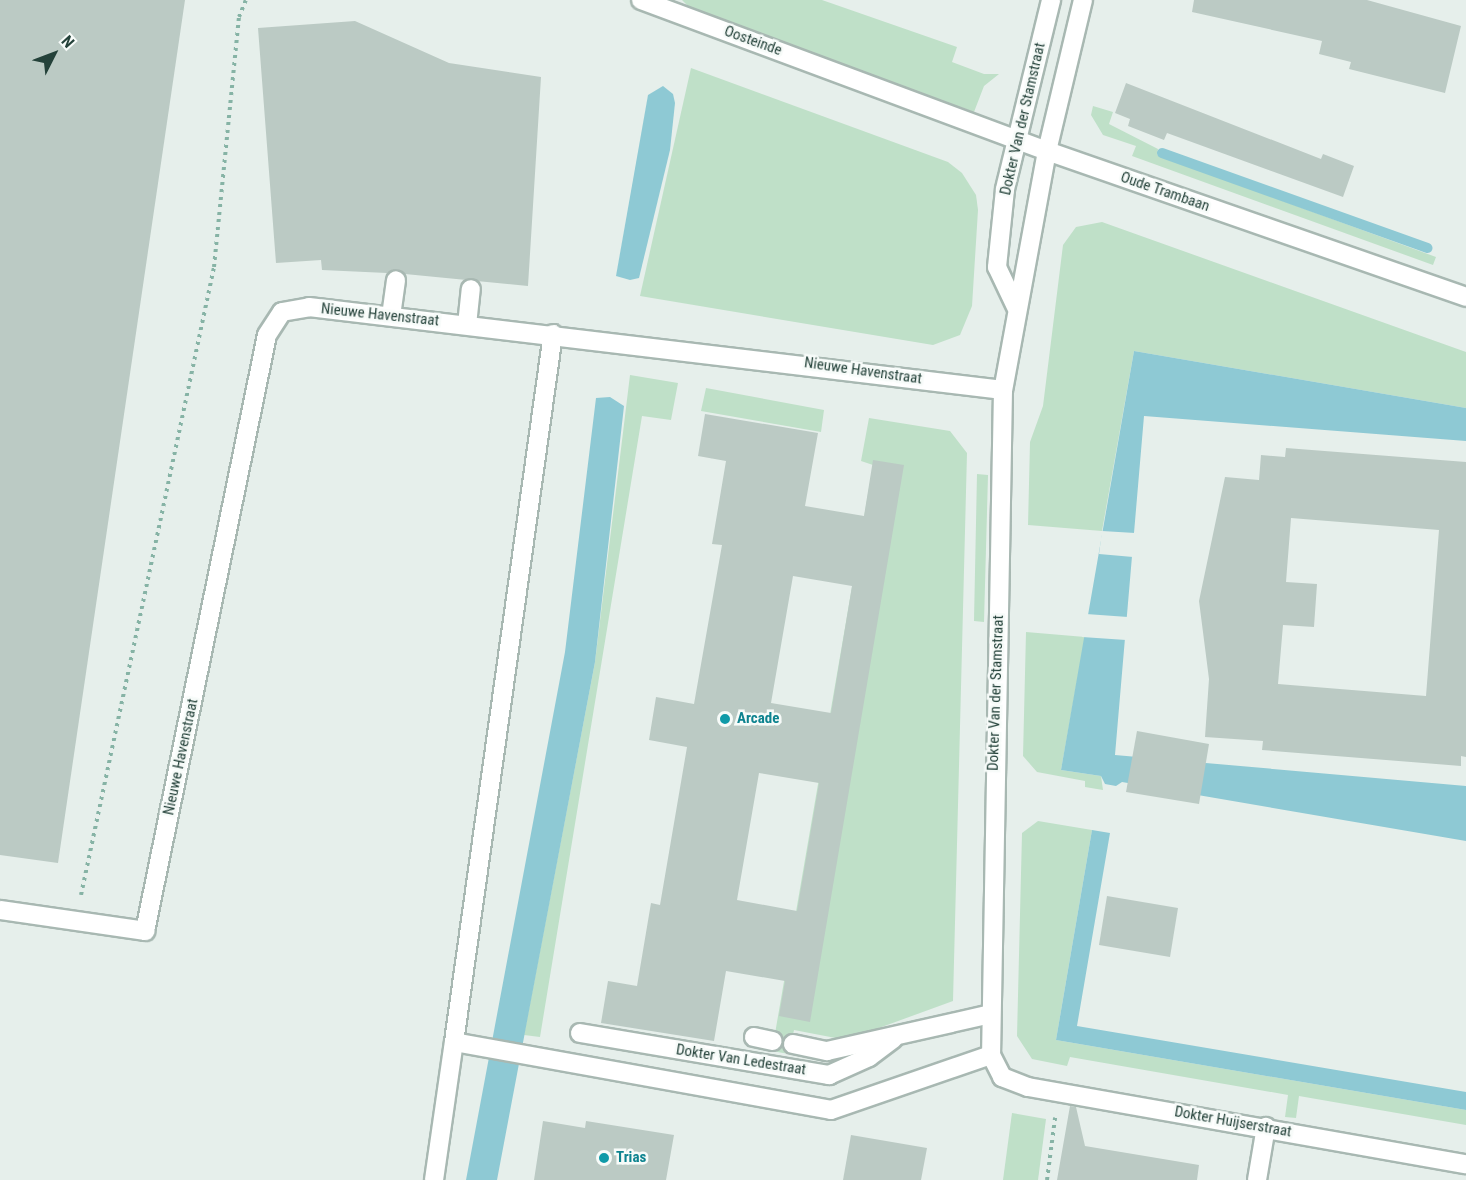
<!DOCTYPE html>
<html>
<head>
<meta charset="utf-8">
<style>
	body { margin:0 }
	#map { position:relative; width:1466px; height:1180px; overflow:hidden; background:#e6efeb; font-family:"Roboto Condensed",sans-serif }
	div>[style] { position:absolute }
	.green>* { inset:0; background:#bfe0c8 }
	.water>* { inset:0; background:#8ec9d4 }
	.pier>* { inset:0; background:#e6efeb }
	.stream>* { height:10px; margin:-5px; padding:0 5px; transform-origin:5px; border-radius:5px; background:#8ec9d4 }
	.building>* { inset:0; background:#bbcac4 }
	.path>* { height:4px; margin-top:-2px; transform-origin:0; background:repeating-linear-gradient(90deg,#86b3a5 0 3px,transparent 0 7.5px) }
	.roads { filter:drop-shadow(2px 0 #a8b8b2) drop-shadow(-2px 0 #a8b8b2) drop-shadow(0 2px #a8b8b2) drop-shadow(0 -2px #a8b8b2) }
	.minor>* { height:18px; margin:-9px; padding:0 9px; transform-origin:9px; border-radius:9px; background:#fff }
	.dots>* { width:16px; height:16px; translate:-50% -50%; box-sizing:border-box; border:3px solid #f7fbf9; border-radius:50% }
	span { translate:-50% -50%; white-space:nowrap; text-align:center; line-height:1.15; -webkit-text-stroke:5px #f7fbf9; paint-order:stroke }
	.street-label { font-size:15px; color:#24423a }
	.culture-label { font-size:15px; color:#0d838f; font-weight:700 }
	.left { translate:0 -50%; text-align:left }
	.north { position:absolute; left:24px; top:24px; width:60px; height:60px; -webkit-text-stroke:4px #f7fbf9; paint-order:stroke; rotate:48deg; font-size:16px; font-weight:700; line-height:24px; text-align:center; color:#24423a }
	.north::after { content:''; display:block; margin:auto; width:21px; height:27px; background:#24423a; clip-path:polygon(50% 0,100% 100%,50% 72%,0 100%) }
</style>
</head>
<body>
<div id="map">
	<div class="green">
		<div style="clip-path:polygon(682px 0,822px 0,957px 47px,952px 62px,984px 74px,999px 74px,984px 86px,974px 112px,694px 12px)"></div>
		<div style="clip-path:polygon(691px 68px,948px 162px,962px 173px,976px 195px,978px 210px,972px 306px,960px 335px,933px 345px,640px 296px)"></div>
		<div style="clip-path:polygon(1093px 106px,1113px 112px,1109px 124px,1158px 149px,1157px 155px,1436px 257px,1433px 265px,1132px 156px,1136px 146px,1103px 135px,1091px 115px)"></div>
		<div style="clip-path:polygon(1102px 222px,1466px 352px,1466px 408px,1134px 351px,1102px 531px,1028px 525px,1030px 442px,1043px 406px,1063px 245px,1076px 227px)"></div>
		<div style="clip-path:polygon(630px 375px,678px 383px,671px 420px,642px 416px,540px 1037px,524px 1035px,595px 662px)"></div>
		<div style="clip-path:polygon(706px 388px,824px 410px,821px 432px,701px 411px)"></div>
		<div style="clip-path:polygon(869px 418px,950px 431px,967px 453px,953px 1001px,846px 1040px,794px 1030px,789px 1054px,772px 1051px,873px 465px,861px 461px)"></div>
		<div style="clip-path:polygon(977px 474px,988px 475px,984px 622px,974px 621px)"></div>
		<div style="clip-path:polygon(1026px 632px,1085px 637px,1061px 770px,1101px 776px,1103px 790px,1085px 787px,1085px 781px,1037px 772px,1023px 756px)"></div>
		<div style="clip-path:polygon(1038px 821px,1092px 830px,1056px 1040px,1466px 1110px,1466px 1125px,1299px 1096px,1296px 1118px,1285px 1117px,1288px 1095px,1070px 1057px,1067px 1066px,1032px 1059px,1017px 1036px,1022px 833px)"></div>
		<div style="clip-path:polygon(1012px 1113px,1046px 1119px,1038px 1180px,1003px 1180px)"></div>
	</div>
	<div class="water">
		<div style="clip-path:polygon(663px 86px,673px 94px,675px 103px,670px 150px,639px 278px,630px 280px,616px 276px,648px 95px)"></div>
		<div style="clip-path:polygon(1134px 351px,1466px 408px,1466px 441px,1144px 416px,1115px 755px,1466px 786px,1466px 841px,1122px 782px,1116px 786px,1105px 784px,1101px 776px,1061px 770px)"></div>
		<div style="clip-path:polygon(610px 397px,624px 406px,595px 662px,497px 1180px,466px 1180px,565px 652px,596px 398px)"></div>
		<div style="clip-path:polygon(1092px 830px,1110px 833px,1077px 1026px,1466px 1092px,1466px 1110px,1056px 1040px)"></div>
	</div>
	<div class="pier">
		<div style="clip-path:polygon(1102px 531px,1135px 533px,1133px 557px,1099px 554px)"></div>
		<div style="clip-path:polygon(1086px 614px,1128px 617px,1126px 640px,1082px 637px)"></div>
	</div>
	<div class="stream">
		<div style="left:1162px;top:153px;width:282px;rotate:19.7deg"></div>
	</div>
	<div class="building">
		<div style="clip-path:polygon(0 0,185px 0,58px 863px,0 855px)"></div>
		<div style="clip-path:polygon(1194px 0,1367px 0,1461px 26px,1445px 93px,1349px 69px,1351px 62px,1319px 54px,1322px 41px,1192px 12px)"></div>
		<div style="clip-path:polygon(355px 21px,449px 63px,541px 77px,528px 286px,405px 274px,397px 269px,387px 273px,322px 270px,321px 260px,276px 263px,258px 28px)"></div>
		<div style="clip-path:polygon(1126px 83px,1321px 159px,1323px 154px,1354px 166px,1343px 197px,1167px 133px,1164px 140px,1128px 126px,1130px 119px,1115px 113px)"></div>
		<div style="clip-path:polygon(evenodd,705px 414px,818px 433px,805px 506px,864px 516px,873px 460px,904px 465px,810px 1022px,779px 1016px,785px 981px,726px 971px,714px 1041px,601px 1023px,608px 981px,637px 986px,651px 903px,660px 905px,687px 747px,649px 740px,656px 697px,694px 704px,722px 545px,712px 544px,726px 461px,698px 456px,705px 414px,793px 576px,852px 586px,831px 713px,771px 703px,793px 576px,705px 414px,759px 773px,819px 783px,797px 911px,737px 900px,759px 773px)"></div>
		<div style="clip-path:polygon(evenodd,1286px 448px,1466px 462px,1466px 757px,1461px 756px,1461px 766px,1262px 750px,1263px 741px,1205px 737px,1209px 679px,1199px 601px,1225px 477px,1259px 480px,1261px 455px,1285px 457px,1286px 448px,1291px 518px,1439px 530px,1426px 696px,1278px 684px,1283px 625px,1314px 627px,1317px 584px,1286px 582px,1291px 518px)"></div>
		<div style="clip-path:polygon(1137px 731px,1209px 744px,1199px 804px,1126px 792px)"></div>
		<div style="clip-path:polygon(1107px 896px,1178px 908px,1170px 957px,1099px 945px)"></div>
		<div style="clip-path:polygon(1070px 1106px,1076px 1107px,1085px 1146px,1199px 1165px,1197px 1180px,1057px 1180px)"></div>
		<div style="clip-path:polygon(543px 1121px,585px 1128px,586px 1121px,674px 1135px,666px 1180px,534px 1180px)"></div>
		<div style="clip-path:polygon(851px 1135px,927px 1148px,921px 1180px,843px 1180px)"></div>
	</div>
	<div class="path">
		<div style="left:81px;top:895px;width:642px;rotate:-78.04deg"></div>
		<div style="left:214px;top:267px;width:251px;rotate:-84.3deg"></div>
		<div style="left:239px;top:17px;width:18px;rotate:-68deg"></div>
		<div style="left:1047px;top:1180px;width:63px;rotate:-82.6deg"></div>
	</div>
	<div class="roads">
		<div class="minor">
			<div style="left:641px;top:0;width:433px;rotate:20.4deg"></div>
			<div style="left:1047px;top:151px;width:444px;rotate:19.2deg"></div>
			<div style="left:1083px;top:0;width:155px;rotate:103.4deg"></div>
			<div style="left:1047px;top:151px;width:243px;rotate:100.4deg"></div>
			<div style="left:1003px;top:390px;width:665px;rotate:91.03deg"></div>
			<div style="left:991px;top:1055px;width:25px;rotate:63deg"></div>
			<div style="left:1002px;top:1077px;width:28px;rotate:21deg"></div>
			<div style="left:1028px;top:1087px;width:445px;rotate:10deg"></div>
			<div style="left:1016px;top:307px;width:44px;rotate:-115.4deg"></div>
			<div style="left:997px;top:267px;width:78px;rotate:-84.1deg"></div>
			<div style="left:1005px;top:189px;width:195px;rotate:-76.3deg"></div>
			<div style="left:391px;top:316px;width:36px;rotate:-82deg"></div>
			<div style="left:467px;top:325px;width:36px;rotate:-84deg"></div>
			<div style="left:553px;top:334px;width:715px;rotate:97.96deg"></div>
			<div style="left:454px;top:1042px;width:383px;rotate:10.2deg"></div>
			<div style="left:831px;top:1110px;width:169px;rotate:-19deg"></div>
			<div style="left:0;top:910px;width:147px;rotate:8.2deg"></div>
			<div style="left:145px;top:931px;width:608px;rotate:-78.43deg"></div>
			<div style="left:267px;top:335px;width:27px;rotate:-57deg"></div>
			<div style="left:282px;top:312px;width:27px;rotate:-10deg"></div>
			<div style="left:309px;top:307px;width:699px;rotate:6.82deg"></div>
			<div style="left:580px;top:1033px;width:253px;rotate:9.6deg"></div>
			<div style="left:829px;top:1075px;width:44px;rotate:-24.2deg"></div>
			<div style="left:869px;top:1057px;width:30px;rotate:-37deg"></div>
			<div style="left:754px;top:1037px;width:19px;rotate:12deg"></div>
			<div style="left:793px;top:1044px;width:35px;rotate:12deg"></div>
			<div style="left:827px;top:1051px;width:168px;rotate:-12.7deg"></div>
			<div style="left:434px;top:1180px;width:139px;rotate:-81.8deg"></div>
			<div style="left:1257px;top:1180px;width:54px;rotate:-80.4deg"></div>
		</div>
	</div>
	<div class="dots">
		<div style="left:725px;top:719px;background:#0f9aa8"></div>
		<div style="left:604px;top:1158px;background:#0f9aa8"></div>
	</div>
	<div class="street-label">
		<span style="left:753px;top:41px;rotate:20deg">Oosteinde</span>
		<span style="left:1023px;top:119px;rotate:-77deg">Dokter Van der Stamstraat</span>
		<span style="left:1165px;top:192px;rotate:19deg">Oude Trambaan</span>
		<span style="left:380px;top:315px;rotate:6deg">Nieuwe Havenstraat</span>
		<span style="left:863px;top:371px;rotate:8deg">Nieuwe Havenstraat</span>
		<span style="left:996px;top:693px;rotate:-88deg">Dokter Van der Stamstraat</span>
		<span style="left:181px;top:757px;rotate:-78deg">Nieuwe Havenstraat</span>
		<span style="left:741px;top:1060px;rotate:9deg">Dokter Van Ledestraat</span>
		<span style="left:1233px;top:1122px;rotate:10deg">Dokter Huijserstraat</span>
	</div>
	<div class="culture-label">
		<span class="left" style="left:737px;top:719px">Arcade</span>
		<span class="left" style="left:616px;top:1158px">Trias</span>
	</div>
	<div class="north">N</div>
</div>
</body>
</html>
